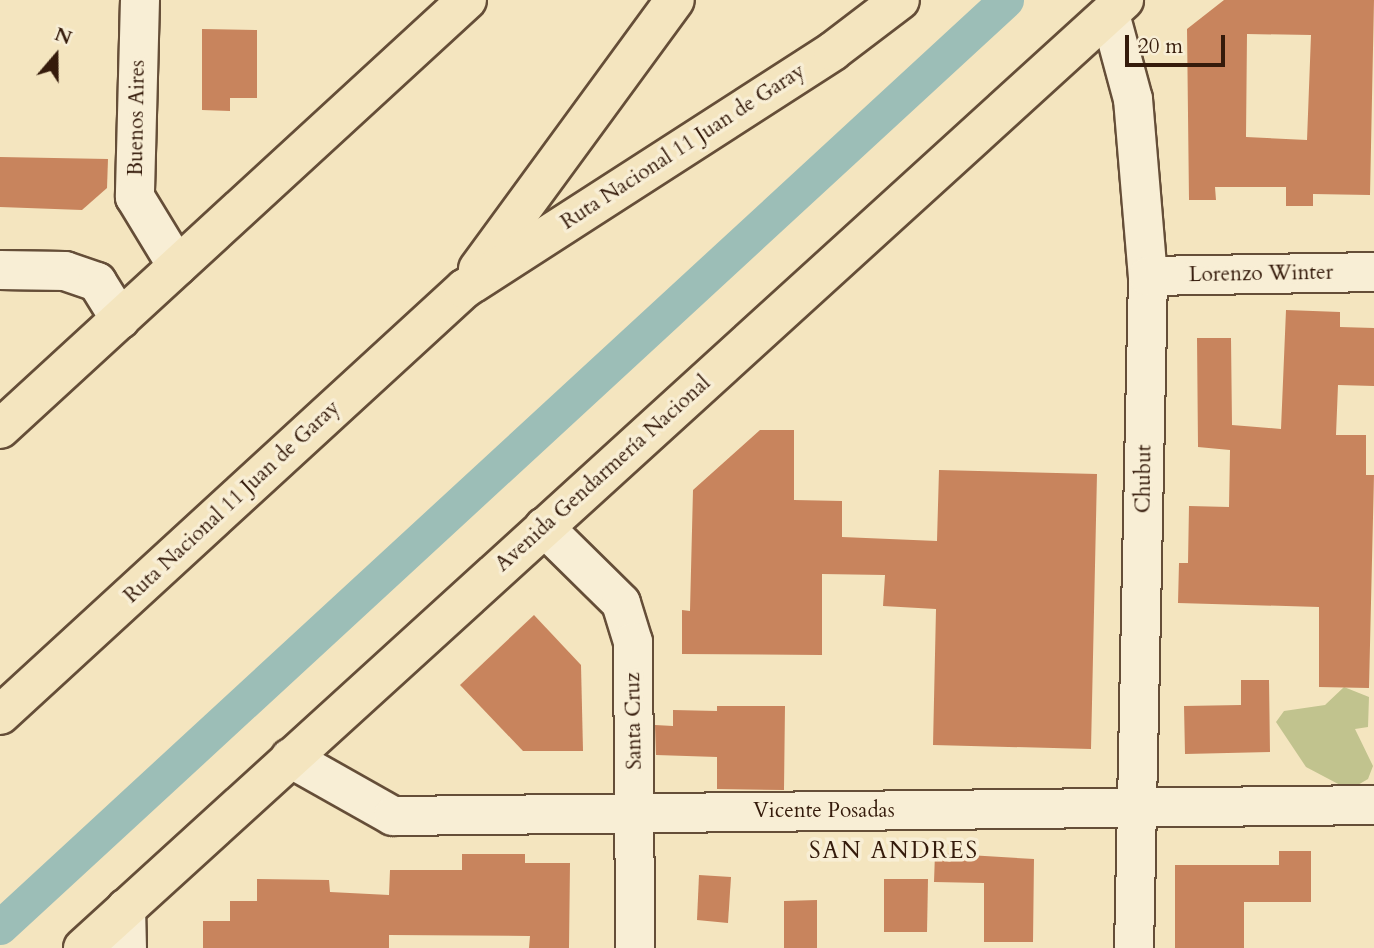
<!DOCTYPE html>
<html>
<head>
<meta charset="utf-8">
<style>
	body { margin:0 }
	#map { position:relative; width:1374px; height:948px; overflow:hidden; background:#f4e5bf; font-family:Cardo,serif }
	div>[style] { position:absolute }
	.green>* { inset:0; background:#c1c38e }
	.canal>* { height:35px; margin:-17.5px; padding:0 17.5px; transform-origin:17.5px; border-radius:17.5px; background:#9cbeb7 }
	.building>* { inset:0; background:#c8845d }
	.roads { filter:drop-shadow(2px 0 #654e38) drop-shadow(-2px 0 #654e38) drop-shadow(0 2px #654e38) drop-shadow(0 -2px #654e38) }
	.minor>* { height:38px; margin:-19px; padding:0 19px; transform-origin:19px; border-radius:19px; background:#f8eed5 }
	.major>* { height:38px; margin:-19px; padding:0 19px; transform-origin:19px; border-radius:19px; background:#f4e5bf }
	.highway>* { height:38px; margin:-19px; padding:0 19px; transform-origin:19px; border-radius:19px; background:#f4e5bf }
	span { translate:-50% -50%; white-space:nowrap; text-align:center; line-height:1.15; -webkit-text-stroke:7px #f8eed5; paint-order:stroke }
	.street-label { font-size:21px; color:#351b0b }
	.neighbourhood-label { font-size:23px; color:#351b0b; letter-spacing:2px }
	.north { position:absolute; left:21px; top:21px; width:70px; height:70px; -webkit-text-stroke:5px #f8eed5; paint-order:stroke; rotate:20deg; font-size:19px; font-weight:700; line-height:28px; text-align:center; color:#351b0b }
	.north::after { content:''; display:block; margin:auto; width:24px; height:32px; background:#351b0b; clip-path:polygon(50% 0,100% 100%,50% 72%,0 100%) }
	.scale { position:absolute; left:1125px; top:35px; width:100px; height:32px; box-sizing:border-box; border:4px solid #351b0b; border-top:0; padding-left:9px; font-size:21px; line-height:24px; white-space:nowrap; color:#351b0b; -webkit-text-stroke:5px #f8eed5; paint-order:stroke }
</style>
</head>
<body>
<div id="map">
	<div class="green">
		<div style="clip-path:polygon(1344px 687px,1369px 697px,1368px 727px,1355px 729px,1373px 766px,1368px 779px,1356px 786px,1342px 786px,1306px 767px,1276px 722px,1284px 711px,1325px 705px)"></div>
	</div>
	<div class="canal">
		<div style="left:0;top:927px;width:1368px;rotate:-42.66deg"></div>
	</div>
	<div class="building">
		<div style="clip-path:polygon(evenodd,1224px 0,1374px 0,1370px 195px,1313px 194px,1313px 206px,1286px 206px,1286px 187px,1215px 187px,1216px 200px,1189px 200px,1187px 29px,1224px 0,1247px 34px,1311px 35px,1307px 140px,1246px 137px,1247px 34px)"></div>
		<div style="clip-path:polygon(202px 29px,257px 30px,257px 98px,230px 98px,230px 111px,202px 110px)"></div>
		<div style="clip-path:polygon(0 157px,108px 159px,107px 188px,82px 210px,0 207px)"></div>
		<div style="clip-path:polygon(1286px 310px,1340px 312px,1340px 327px,1374px 328px,1374px 386px,1338px 385px,1336px 435px,1366px 435px,1366px 475px,1374px 475px,1369px 688px,1319px 687px,1319px 607px,1178px 603px,1179px 563px,1188px 563px,1189px 506px,1229px 507px,1230px 450px,1198px 447px,1197px 338px,1231px 338px,1232px 425px,1281px 429px)"></div>
		<div style="clip-path:polygon(760px 430px,794px 430px,794px 500px,842px 501px,842px 537px,937px 541px,939px 470px,1097px 474px,1091px 749px,933px 745px,936px 609px,883px 606px,885px 575px,822px 574px,822px 655px,682px 654px,682px 610px,690px 611px,693px 490px)"></div>
		<div style="clip-path:polygon(534px 615px,581px 665px,583px 751px,523px 751px,460px 685px)"></div>
		<div style="clip-path:polygon(1241px 680px,1269px 680px,1270px 752px,1185px 754px,1184px 706px,1241px 705px)"></div>
		<div style="clip-path:polygon(717px 706px,785px 706px,784px 790px,717px 789px,717px 757px,656px 755px,655px 725px,673px 726px,673px 710px,717px 711px)"></div>
		<div style="clip-path:polygon(1279px 851px,1311px 851px,1311px 902px,1244px 902px,1244px 948px,1175px 948px,1175px 865px,1279px 865px)"></div>
		<div style="clip-path:polygon(935px 853px,1034px 859px,1033px 942px,984px 942px,984px 883px,934px 882px)"></div>
		<div style="clip-path:polygon(462px 854px,525px 854px,525px 863px,570px 863px,569px 948px,529px 948px,530px 936px,389px 935px,389px 948px,203px 948px,203px 921px,230px 921px,230px 901px,257px 901px,257px 879px,329px 880px,330px 892px,389px 895px,390px 870px,462px 870px)"></div>
		<div style="clip-path:polygon(699px 875px,731px 877px,728px 923px,697px 920px)"></div>
		<div style="clip-path:polygon(884px 879px,928px 879px,927px 932px,884px 932px)"></div>
		<div style="clip-path:polygon(817px 900px,817px 948px,784px 948px,784px 901px)"></div>
	</div>
	<div class="roads">
		<div class="minor">
			<div style="left:140px;top:0;width:197px;rotate:91.5deg"></div>
			<div style="left:135px;top:197px;width:81px;rotate:58.7deg"></div>
			<div style="left:1110px;top:14px;width:88px;rotate:74.9deg"></div>
			<div style="left:1133px;top:99px;width:178px;rotate:85.2deg"></div>
			<div style="left:1148px;top:276px;width:672px;rotate:91.19deg"></div>
			<div style="left:0;top:270px;width:65px;rotate:0.9deg"></div>
			<div style="left:65px;top:271px;width:34px;rotate:19deg"></div>
			<div style="left:97px;top:282px;width:44px;rotate:58.1deg"></div>
			<div style="left:1148px;top:276px;width:226px;rotate:-1deg"></div>
			<div style="left:544px;top:527px;width:108px;rotate:44.6deg"></div>
			<div style="left:621px;top:603px;width:41px;rotate:72.9deg"></div>
			<div style="left:633px;top:642px;width:306px;rotate:89.6deg"></div>
			<div style="left:290px;top:758px;width:118px;rotate:29.4deg"></div>
			<div style="left:393px;top:816px;width:981px;rotate:-0.64deg"></div>
			<div style="left:126px;top:908px;width:40px;rotate:88.6deg"></div>
		</div>
		<div class="major">
			<div style="left:0;top:429px;width:634px;rotate:-42.57deg"></div>
			<div style="left:83px;top:948px;width:1408px;rotate:-42.32deg"></div>
		</div>
		<div class="highway">
			<div style="left:478px;top:269px;width:333px;rotate:-53.8deg"></div>
			<div style="left:0;top:715px;width:630px;rotate:-42.56deg"></div>
			<div style="left:464px;top:289px;width:439px;rotate:-32.8deg"></div>
			<div style="left:833px;top:51px;width:84px;rotate:-37.3deg"></div>
		</div>
	</div>
	<div class="street-label">
		<span style="left:137px;top:118px;rotate:-89deg">Buenos Aires</span>
		<span style="left:683px;top:147px;rotate:-33deg">Ruta Nacional 11 Juan de Garay</span>
		<span style="left:1261px;top:274px;rotate:-1deg">Lorenzo Winter</span>
		<span style="left:603px;top:474px;rotate:-42deg">Avenida Gendarmería Nacional</span>
		<span style="left:1144px;top:479px;rotate:-89deg">Chubut</span>
		<span style="left:232px;top:502px;rotate:-43deg">Ruta Nacional 11 Juan de Garay</span>
		<span style="left:634px;top:721px;rotate:-91deg">Santa Cruz</span>
		<span style="left:824px;top:811px">Vicente Posadas</span>
	</div>
	<div class="neighbourhood-label">
		<span style="left:894px;top:851px">SAN ANDRES</span>
	</div>
	<div class="north">N</div>
	<div class="scale">20 m</div>
</div>
</body>
</html>
